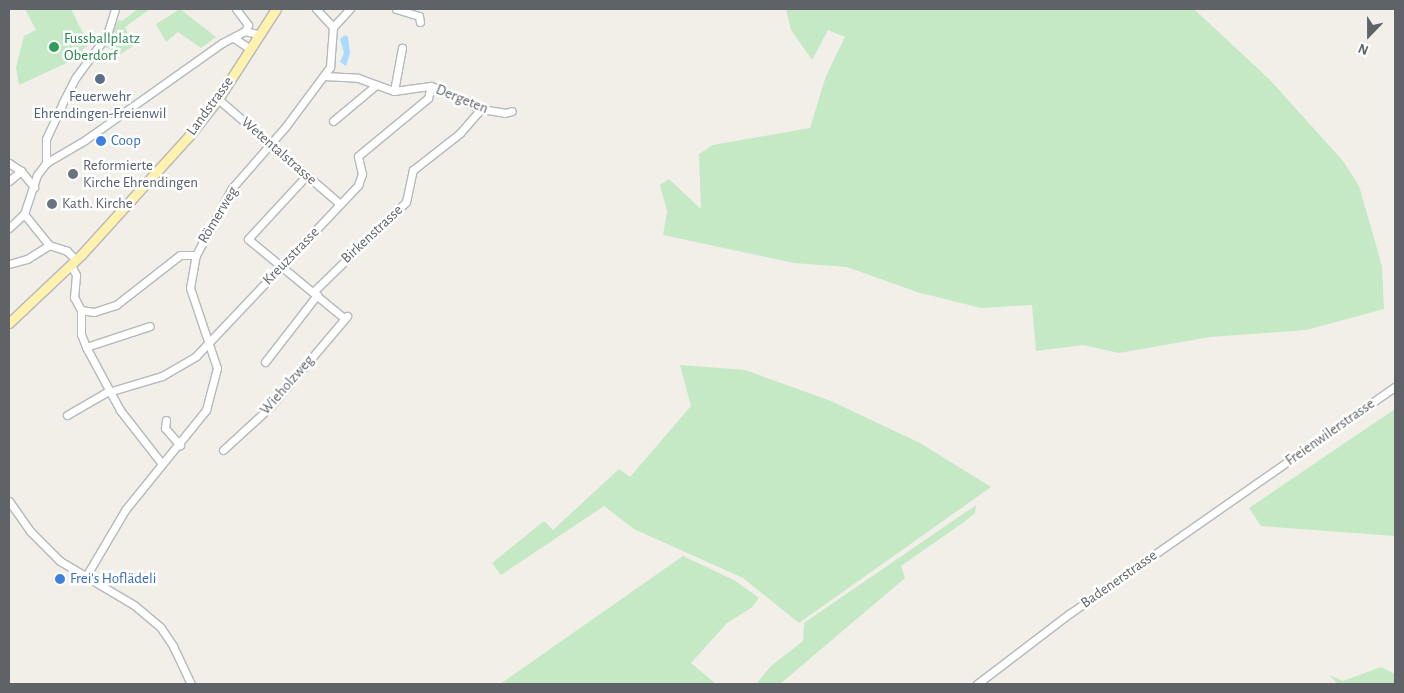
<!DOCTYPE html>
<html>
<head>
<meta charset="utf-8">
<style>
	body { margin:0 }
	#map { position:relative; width:1404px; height:693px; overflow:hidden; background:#f1efe8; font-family:"Alegreya Sans",sans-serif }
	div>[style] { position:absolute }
	.green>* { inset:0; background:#c5e8c5 }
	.water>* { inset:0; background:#aadaff }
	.stream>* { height:2px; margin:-1px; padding:0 1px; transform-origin:1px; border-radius:1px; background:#aadaff }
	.roads { filter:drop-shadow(1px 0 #b5b8bc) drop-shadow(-1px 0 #b5b8bc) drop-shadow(0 1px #b5b8bc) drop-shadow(0 -1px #b5b8bc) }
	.minor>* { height:7px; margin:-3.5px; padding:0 3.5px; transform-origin:3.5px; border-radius:3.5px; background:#fff }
	.major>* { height:9px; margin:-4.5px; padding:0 4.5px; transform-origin:4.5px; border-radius:4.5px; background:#fff2af }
	.dots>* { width:14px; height:14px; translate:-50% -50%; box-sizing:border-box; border:2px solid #fff; border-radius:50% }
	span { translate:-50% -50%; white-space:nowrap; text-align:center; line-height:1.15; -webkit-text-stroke:5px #fff; paint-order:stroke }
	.leisure-label { font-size:15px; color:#27864d }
	.left { translate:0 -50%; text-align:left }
	.service-label { font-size:15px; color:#4e5e75 }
	.street-label { font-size:15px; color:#5f6368 }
	.shop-label { font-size:15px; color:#366cbe }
	.worship-label { font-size:15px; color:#5b616d }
	.frame { position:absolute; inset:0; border:10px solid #5f6368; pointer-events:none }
	.north { position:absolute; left:1344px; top:10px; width:50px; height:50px; -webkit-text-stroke:4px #fff; paint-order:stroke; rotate:202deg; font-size:14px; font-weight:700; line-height:20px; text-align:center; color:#5f6368 }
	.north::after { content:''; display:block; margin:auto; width:18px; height:22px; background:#5f6368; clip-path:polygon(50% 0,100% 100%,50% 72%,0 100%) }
</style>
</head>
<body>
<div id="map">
	<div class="green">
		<div style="clip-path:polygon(25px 9px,71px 9px,89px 45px,82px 50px,84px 55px,19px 85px,16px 67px,24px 36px,36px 30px)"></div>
		<div style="clip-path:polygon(138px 9px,150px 9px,125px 27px,133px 46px,121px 54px,105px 47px,118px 20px,122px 21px)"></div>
		<div style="clip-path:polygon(180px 9px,216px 37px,201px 48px,178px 32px,166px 42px,156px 24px)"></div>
		<div style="clip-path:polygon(786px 9px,1194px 9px,1269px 79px,1343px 161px,1359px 186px,1382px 266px,1384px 309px,1306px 330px,1210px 337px,1119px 353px,1083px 345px,1036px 351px,1032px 305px,981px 308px,917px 292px,847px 267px,794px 263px,663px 235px,667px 211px,660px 185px,669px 179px,701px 209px,699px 154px,713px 145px,810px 128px,826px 76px,845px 37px,828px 30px,812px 60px,791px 30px)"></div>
		<div style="clip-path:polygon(680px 365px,745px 370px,831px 401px,920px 443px,991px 487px,799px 623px,743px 578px,634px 529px,604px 506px,501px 575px,492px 563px,544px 521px,553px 530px,619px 469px,630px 477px,691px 406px)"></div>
		<div style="clip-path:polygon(1395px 409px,1395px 536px,1261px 526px,1249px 508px)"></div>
		<div style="clip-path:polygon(976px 505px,975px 513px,964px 522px,901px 566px,905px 578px,780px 684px,756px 684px,771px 666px,803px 641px,804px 623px)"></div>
		<div style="clip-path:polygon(683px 556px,734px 580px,759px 598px,751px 608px,727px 623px,691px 663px,716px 684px,500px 684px)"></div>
		<div style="clip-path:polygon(1381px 667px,1395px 674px,1395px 684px,1338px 684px,1329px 675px,1343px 681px)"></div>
	</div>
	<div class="water">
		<div style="clip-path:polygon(345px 35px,348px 37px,350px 53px,346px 66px,340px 62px,344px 53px,340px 39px)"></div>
	</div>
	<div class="stream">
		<div style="left:9px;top:304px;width:10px;rotate:90deg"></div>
	</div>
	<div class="roads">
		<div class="minor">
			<div style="left:236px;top:9px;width:20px;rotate:53deg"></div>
			<div style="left:248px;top:25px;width:7px;rotate:117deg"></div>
			<div style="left:396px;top:9px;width:24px;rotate:17deg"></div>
			<div style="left:419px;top:16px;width:6px;rotate:81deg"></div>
			<div style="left:333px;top:27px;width:25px;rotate:-47deg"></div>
			<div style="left:234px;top:38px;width:18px;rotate:34deg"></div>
			<div style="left:324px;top:76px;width:34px;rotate:3deg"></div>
			<div style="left:358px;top:78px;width:38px;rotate:20deg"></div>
			<div style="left:394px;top:91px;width:37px;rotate:-8deg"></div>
			<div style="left:431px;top:86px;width:55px;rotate:24.7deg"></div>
			<div style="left:481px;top:109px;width:24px;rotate:9deg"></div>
			<div style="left:505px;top:113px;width:7px;rotate:-16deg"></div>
			<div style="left:394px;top:91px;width:44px;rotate:-79.5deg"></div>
			<div style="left:218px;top:99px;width:161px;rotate:40.7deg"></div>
			<div style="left:333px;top:121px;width:56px;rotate:-39.9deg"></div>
			<div style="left:9px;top:163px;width:14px;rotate:34deg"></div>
			<div style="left:21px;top:171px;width:21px;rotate:51deg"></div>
			<div style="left:46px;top:163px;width:24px;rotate:-90deg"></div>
			<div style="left:46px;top:139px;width:38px;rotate:-65deg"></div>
			<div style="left:62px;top:104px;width:30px;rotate:-63deg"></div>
			<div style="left:76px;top:77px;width:52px;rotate:-53.6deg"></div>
			<div style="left:107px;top:35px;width:27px;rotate:-73deg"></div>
			<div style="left:307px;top:175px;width:87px;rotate:132.7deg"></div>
			<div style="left:248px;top:239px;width:124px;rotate:39.5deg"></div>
			<div style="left:9px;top:181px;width:16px;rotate:-40deg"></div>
			<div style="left:24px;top:214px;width:40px;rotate:51deg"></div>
			<div style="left:9px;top:228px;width:21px;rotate:-43deg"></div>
			<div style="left:24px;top:214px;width:41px;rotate:-71.6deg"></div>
			<div style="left:37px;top:175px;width:15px;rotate:-53deg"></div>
			<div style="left:46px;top:163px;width:45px;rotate:-30.5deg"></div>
			<div style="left:85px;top:140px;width:168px;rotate:-35.3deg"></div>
			<div style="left:222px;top:43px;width:26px;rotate:-28deg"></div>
			<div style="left:245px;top:31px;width:12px;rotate:14deg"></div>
			<div style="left:9px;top:264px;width:19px;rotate:-16deg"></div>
			<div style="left:27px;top:259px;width:26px;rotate:-32deg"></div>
			<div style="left:49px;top:245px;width:19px;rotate:18deg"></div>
			<div style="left:67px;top:251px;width:13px;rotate:45deg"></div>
			<div style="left:71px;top:265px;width:11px;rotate:63deg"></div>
			<div style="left:76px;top:275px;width:22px;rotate:95deg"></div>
			<div style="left:74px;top:297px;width:15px;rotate:62deg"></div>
			<div style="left:81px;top:310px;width:24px;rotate:90deg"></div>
			<div style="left:81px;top:334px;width:14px;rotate:69deg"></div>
			<div style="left:86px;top:347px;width:72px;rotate:61.6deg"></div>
			<div style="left:120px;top:410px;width:68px;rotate:52.1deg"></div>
			<div style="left:313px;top:292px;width:129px;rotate:-44.1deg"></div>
			<div style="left:406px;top:202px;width:33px;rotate:-78deg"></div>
			<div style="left:413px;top:170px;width:60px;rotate:-38.2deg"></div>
			<div style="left:460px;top:133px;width:32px;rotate:-49deg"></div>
			<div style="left:81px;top:310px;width:13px;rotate:9deg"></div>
			<div style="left:94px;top:312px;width:23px;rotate:-18deg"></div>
			<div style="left:116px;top:305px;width:81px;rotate:-38deg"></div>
			<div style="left:180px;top:255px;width:16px"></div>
			<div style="left:86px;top:347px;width:67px;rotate:-18.2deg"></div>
			<div style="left:265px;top:362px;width:85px;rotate:-52.2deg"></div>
			<div style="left:67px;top:415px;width:44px;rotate:-30.1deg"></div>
			<div style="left:105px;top:393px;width:59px;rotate:-16.6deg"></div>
			<div style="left:162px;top:376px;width:39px;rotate:-30deg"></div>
			<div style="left:196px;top:356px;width:236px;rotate:-46.5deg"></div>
			<div style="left:358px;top:185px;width:12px;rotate:-70deg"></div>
			<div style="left:362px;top:174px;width:18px;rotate:-103deg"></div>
			<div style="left:358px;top:156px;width:91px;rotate:-39.6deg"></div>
			<div style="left:428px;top:98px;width:12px;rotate:-76deg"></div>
			<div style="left:166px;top:420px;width:8px;rotate:97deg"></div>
			<div style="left:165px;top:428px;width:23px;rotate:49deg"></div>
			<div style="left:223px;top:450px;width:65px;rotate:-42.5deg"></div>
			<div style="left:271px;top:406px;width:118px;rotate:-49.8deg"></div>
			<div style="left:9px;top:501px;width:37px;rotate:55deg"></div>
			<div style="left:30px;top:531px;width:42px;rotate:45deg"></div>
			<div style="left:60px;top:561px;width:86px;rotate:30.7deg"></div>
			<div style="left:134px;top:605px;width:35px;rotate:40deg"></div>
			<div style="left:161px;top:628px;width:22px;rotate:56deg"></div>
			<div style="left:173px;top:646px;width:42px;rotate:64.7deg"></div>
			<div style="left:85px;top:578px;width:79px;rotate:-59.5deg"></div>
			<div style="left:125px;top:510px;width:129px;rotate:-51deg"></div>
			<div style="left:206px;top:410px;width:43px;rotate:-75.3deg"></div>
			<div style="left:217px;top:368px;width:84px;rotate:-108.6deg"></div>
			<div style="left:190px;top:288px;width:34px;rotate:-80deg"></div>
			<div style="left:196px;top:255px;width:76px;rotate:-61.8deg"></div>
			<div style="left:232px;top:188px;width:82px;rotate:-48.9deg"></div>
			<div style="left:286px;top:126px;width:74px;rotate:-53.3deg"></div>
			<div style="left:330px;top:67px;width:40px;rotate:-85.7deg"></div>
			<div style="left:333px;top:27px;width:25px;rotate:-133deg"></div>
			<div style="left:977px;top:684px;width:116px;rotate:-37.3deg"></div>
			<div style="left:1069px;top:614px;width:397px;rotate:-34.9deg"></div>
		</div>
		<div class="major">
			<div style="left:9px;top:323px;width:99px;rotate:-43.4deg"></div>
			<div style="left:81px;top:255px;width:161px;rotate:-47.8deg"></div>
			<div style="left:189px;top:136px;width:47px;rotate:-51.9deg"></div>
			<div style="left:218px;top:99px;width:107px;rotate:-57.2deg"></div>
		</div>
	</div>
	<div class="dots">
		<div style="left:54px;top:47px;background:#2e9e5b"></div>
		<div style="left:100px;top:79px;background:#5c6f8a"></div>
		<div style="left:101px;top:141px;background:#3f7fe0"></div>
		<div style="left:73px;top:174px;background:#6b7280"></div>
		<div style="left:52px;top:204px;background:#6b7280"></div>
		<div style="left:60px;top:579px;background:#3f7fe0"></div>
	</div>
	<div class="leisure-label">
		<span class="left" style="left:64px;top:47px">Fussballplatz<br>Oberdorf</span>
	</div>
	<div class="service-label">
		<span style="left:100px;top:105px">Feuerwehr<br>Ehrendingen-Freienwil</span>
	</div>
	<div class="street-label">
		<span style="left:462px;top:99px;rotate:22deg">Dergeten</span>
		<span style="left:210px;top:106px;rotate:-54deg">Landstrasse</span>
		<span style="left:279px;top:151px;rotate:41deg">Wetentalstrasse</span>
		<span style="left:218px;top:215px;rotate:-59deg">Römerweg</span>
		<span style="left:372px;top:234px;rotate:-43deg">Birkenstrasse</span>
		<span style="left:291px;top:256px;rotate:-46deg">Kreuzstrasse</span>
		<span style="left:287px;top:385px;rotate:-49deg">Wieholzweg</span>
		<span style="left:1330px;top:432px;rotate:-35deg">Freienwilerstrasse</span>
		<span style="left:1119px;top:579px;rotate:-35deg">Badenerstrasse</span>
	</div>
	<div class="shop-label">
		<span class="left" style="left:111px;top:141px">Coop</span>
		<span class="left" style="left:70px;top:579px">Frei's Hoflädeli</span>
	</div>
	<div class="worship-label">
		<span class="left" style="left:83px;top:174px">Reformierte<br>Kirche Ehrendingen</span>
		<span class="left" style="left:62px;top:204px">Kath. Kirche</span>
	</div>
	<div class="frame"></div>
	<div class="north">N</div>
</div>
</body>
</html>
